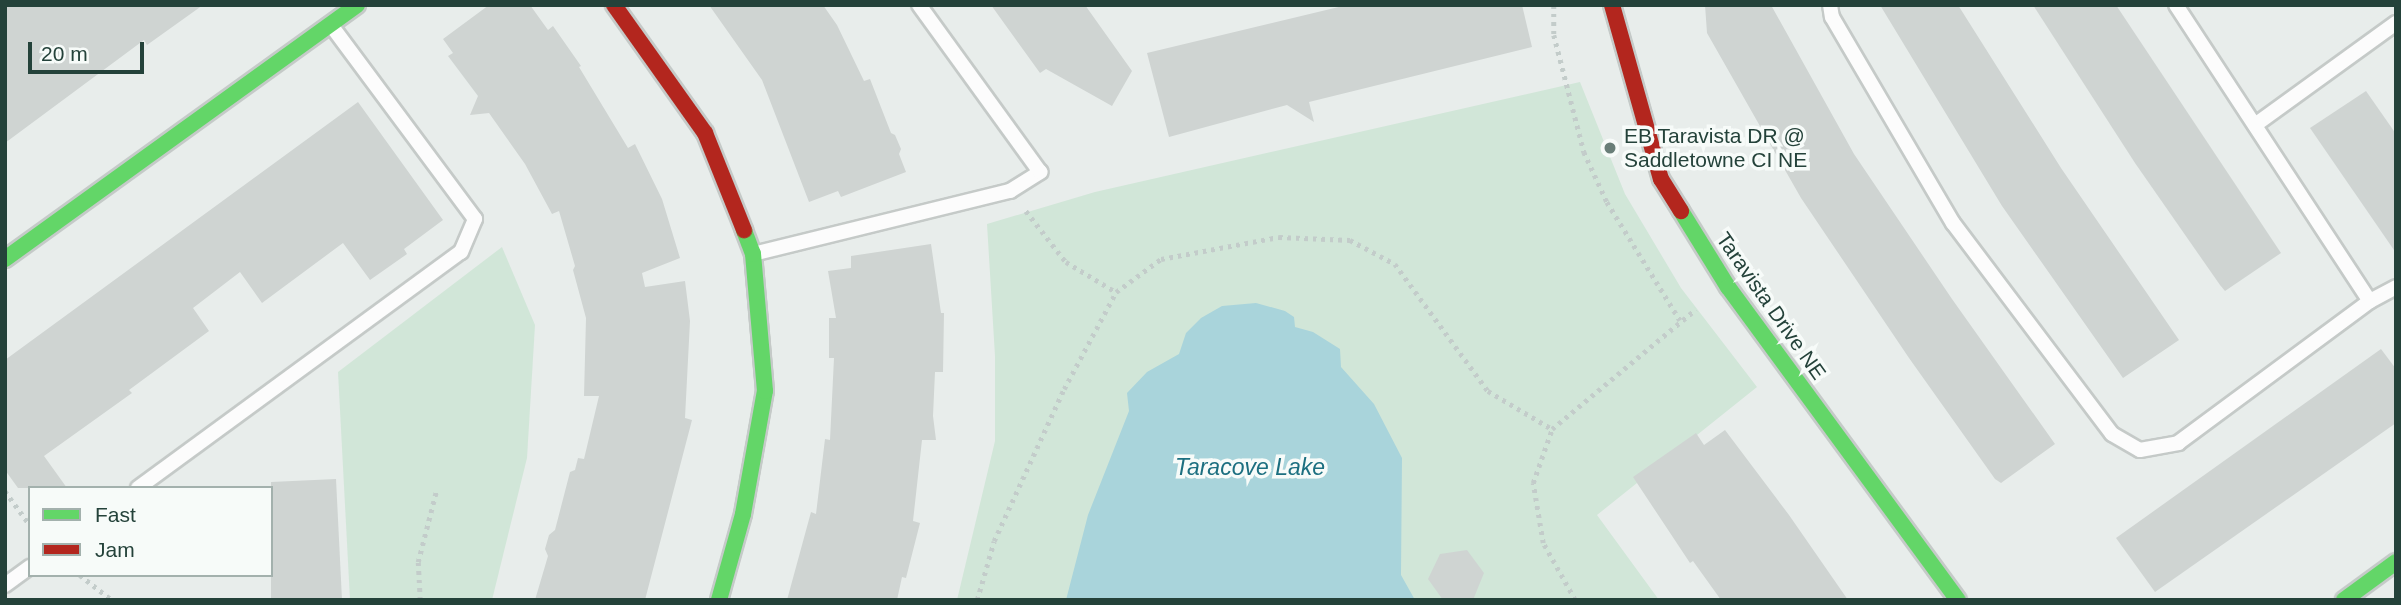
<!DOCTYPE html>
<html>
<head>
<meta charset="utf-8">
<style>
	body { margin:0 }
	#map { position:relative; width:2401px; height:605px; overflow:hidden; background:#e8edeb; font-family:Helvetica,sans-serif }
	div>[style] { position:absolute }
	.green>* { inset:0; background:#d1e6d8 }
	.water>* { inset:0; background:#a9d4db }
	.building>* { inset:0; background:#cfd4d2 }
	.path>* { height:4.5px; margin-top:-2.25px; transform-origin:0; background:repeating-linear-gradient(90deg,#c3ccca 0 3.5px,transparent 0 8.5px) }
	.roads { filter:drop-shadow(2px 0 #c5cac8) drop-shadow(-2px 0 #c5cac8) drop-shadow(0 2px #c5cac8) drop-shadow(0 -2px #c5cac8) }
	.lane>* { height:14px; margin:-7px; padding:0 7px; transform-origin:7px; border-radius:7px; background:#fcfcfc }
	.fast>* { height:16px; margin:-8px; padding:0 8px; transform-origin:8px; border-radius:8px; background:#63d668 }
	.jam>* { height:16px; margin:-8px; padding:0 8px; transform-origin:8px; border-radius:8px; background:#b3261e }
	.dots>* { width:19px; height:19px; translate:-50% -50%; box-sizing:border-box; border:4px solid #f7fbf9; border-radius:50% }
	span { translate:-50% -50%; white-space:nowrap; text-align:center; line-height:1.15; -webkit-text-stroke:7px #f7fbf9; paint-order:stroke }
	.poi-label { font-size:21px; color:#24423a }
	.left { translate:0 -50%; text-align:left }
	.street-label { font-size:21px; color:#24423a }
	.water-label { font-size:23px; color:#1c6f80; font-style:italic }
	.frame { position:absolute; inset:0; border:7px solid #24423a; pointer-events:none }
	.legend { position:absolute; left:28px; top:486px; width:245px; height:91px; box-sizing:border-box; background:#f7fbf9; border:2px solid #a3b1ad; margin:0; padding:9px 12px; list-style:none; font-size:21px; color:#24423a }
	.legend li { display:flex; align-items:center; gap:14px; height:35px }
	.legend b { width:35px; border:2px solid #a3b1ad }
	.scale { position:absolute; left:28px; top:42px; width:116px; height:32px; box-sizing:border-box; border:4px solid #24423a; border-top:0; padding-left:9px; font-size:21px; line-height:24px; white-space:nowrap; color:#24423a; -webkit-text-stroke:5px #f7fbf9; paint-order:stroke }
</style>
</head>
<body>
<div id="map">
	<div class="green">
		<div style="clip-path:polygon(1580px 82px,1625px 194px,1681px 288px,1757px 387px,1597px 515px,1659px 600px,957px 600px,995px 441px,995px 356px,987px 224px,1095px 192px)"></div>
		<div style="clip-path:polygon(502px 247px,535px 325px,527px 458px,492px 600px,350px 600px,338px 372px)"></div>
	</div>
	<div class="water">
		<div style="clip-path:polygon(1256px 303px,1285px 311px,1294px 317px,1295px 327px,1313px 332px,1340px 349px,1341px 367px,1374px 404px,1402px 458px,1401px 575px,1415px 600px,1066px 600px,1088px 515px,1129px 411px,1127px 393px,1147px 372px,1179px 354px,1186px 333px,1201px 318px,1222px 306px)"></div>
	</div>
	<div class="building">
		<div style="clip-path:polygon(5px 5px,203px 5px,147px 45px,144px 40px,5px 143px)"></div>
		<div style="clip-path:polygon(489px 5px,530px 5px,548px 30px,553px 26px,581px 66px,579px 67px,628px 148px,635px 144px,662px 199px,680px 258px,642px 273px,645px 287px,685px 281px,690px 321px,685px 418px,692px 420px,645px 600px,535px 600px,548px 556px,545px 549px,549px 535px,555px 530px,570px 472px,575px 470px,578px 458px,584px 459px,599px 396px,584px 396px,586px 318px,573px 270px,575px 266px,559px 211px,552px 214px,525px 164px,489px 113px,470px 115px,478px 96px,448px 56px,453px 53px,443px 39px)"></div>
		<div style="clip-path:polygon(709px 5px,823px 5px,837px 25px,864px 81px,870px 79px,891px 133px,895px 135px,901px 149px,899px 154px,906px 172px,841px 197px,838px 191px,809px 202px,762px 80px)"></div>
		<div style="clip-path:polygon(991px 5px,1085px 5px,1132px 71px,1112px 106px,1046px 69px,1040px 73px)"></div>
		<div style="clip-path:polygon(1347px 5px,1522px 5px,1532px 47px,1309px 102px,1314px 122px,1287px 105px,1169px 137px,1147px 53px)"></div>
		<div style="clip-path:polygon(1705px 5px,1771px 5px,1854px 154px,1952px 299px,2055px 444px,2001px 483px,1995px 479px,1909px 358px,1801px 198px,1707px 33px)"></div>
		<div style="clip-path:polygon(1880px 5px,1958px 5px,2061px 168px,2179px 340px,2123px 378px,2002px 206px)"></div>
		<div style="clip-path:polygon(2033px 5px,2116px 5px,2281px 253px,2225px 291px,2220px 285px,2135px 163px)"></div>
		<div style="clip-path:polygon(2366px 91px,2396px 134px,2396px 253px,2310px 128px)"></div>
		<div style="clip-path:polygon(358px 102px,443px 220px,404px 249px,407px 254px,370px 280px,343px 243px,262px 303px,240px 272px,193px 308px,209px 331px,129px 390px,132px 393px,44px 456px,67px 488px,18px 488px,5px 470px,5px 360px)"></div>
		<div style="clip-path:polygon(931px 244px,941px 313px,944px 313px,943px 372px,935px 372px,933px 416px,936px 440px,922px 440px,913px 521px,920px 523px,906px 578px,902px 577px,897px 600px,787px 600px,811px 512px,816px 514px,825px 439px,830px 440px,834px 358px,829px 358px,829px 318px,836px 318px,828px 271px,851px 268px,851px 256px)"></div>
		<div style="clip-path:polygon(2381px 349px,2396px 369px,2396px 423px,2155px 592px,2116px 538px)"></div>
		<div style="clip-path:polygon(1725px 430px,1789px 515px,1848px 600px,1721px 600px,1693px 561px,1690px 563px,1633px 477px,1696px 433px,1704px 445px)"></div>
		<div style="clip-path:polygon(336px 479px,342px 600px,271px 600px,271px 482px)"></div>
		<div style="clip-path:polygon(1467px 550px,1484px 573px,1473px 600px,1443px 600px,1428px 579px,1440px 554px)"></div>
	</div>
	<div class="path">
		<div style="left:1554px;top:5px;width:30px;rotate:90deg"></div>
		<div style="left:1554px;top:35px;width:121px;rotate:75.6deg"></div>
		<div style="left:1584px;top:152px;width:55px;rotate:65.3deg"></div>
		<div style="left:1607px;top:202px;width:139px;rotate:58.3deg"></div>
		<div style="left:1026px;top:211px;width:65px;rotate:51.9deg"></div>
		<div style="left:1066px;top:262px;width:58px;rotate:31deg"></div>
		<div style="left:5px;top:491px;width:42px;rotate:53.7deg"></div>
		<div style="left:80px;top:575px;width:41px;rotate:38deg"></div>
		<div style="left:420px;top:600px;width:38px;rotate:-93deg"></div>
		<div style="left:418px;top:562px;width:72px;rotate:-75.6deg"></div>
		<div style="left:977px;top:600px;width:61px;rotate:-73.9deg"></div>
		<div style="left:994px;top:541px;width:167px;rotate:-65.3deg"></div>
		<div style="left:1064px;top:389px;width:110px;rotate:-61.8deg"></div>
		<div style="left:1116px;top:292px;width:56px;rotate:-36.3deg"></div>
		<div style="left:1161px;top:259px;width:120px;rotate:-10.6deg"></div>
		<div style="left:1279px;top:237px;width:71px;rotate:2.4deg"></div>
		<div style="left:1350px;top:240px;width:51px;rotate:28.1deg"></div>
		<div style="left:1395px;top:264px;width:157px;rotate:53.8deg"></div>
		<div style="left:1488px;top:391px;width:74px;rotate:30.7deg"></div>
		<div style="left:1575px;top:600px;width:65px;rotate:-119.3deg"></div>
		<div style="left:1543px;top:543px;width:61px;rotate:-99.5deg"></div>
		<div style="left:1533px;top:483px;width:57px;rotate:-70.6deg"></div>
		<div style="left:1552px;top:429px;width:187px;rotate:-39.8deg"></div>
	</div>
	<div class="roads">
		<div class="lane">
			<div style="left:1830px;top:5px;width:12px;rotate:81deg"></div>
			<div style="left:1832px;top:17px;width:239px;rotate:59.6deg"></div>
			<div style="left:1953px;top:223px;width:264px;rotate:53deg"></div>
			<div style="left:2112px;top:434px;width:32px;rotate:30deg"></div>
			<div style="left:2140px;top:450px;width:39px;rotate:-10deg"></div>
			<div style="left:2178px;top:443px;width:239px;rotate:-36.5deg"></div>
			<div style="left:2370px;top:301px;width:30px;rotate:-28deg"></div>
			<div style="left:2176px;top:5px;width:354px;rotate:56.8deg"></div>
			<div style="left:2255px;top:125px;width:174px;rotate:-35.9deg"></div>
			<div style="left:753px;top:254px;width:265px;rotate:-13.8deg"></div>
			<div style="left:1010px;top:191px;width:36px;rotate:-32deg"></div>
			<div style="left:1040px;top:172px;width:206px;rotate:-125.9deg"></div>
			<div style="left:138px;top:488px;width:400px;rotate:-36.2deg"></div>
			<div style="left:461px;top:252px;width:36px;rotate:-67deg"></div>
			<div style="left:475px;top:219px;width:242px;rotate:-126.6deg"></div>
			<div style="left:5px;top:585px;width:31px;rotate:-36deg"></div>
		</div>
		<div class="fast">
			<div style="left:1681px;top:211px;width:89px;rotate:58.3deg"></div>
			<div style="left:1728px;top:287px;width:388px;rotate:53.7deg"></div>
			<div style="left:5px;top:259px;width:434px;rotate:-35.8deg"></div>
			<div style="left:719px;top:600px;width:89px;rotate:-74.4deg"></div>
			<div style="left:743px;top:514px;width:125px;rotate:-79.9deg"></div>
			<div style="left:765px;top:391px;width:138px;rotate:-95deg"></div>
			<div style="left:753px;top:254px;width:26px;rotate:-111deg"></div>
			<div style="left:2344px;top:600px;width:64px;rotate:-36.2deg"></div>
		</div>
		<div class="jam">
			<div style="left:614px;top:5px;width:157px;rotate:54.6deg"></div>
			<div style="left:705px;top:133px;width:105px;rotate:68.1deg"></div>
			<div style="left:1612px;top:5px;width:181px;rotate:74.3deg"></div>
			<div style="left:1661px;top:179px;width:38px;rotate:58deg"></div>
		</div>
	</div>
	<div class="dots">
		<div style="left:1610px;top:148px;background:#697e78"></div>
	</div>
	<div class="poi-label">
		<span class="left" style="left:1624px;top:148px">EB Taravista DR @<br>Saddletowne CI NE</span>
	</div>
	<div class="street-label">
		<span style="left:1771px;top:306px;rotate:55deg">Taravista Drive NE</span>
	</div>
	<div class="water-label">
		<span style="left:1250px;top:467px">Taracove Lake</span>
	</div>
	<div class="frame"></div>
	<ul class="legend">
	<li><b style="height:9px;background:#63d668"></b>Fast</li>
	<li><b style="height:9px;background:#b3261e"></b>Jam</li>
	</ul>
	<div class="scale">20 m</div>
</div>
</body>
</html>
